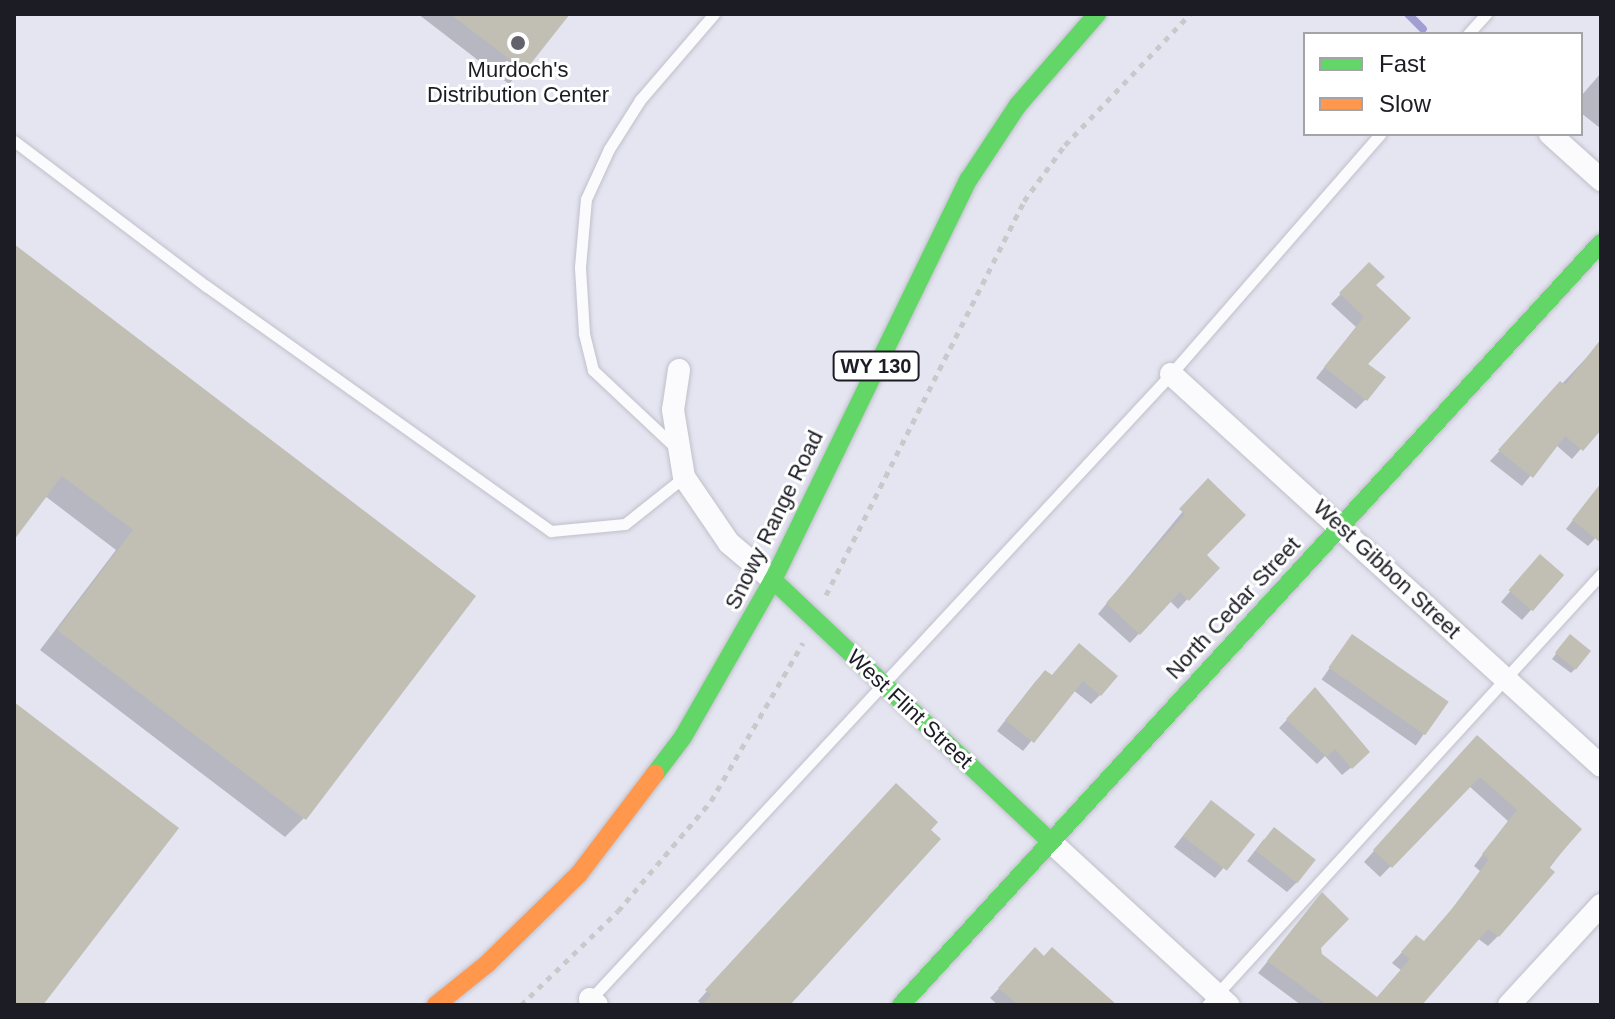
<!DOCTYPE html>
<style>
body{margin:0}
#map{position:relative;width:1615px;height:1019px;overflow:hidden;background:#e5e5f2;font-family:Arial,sans-serif}
div>[style]{position:absolute}
[style*='--x']{left:calc(var(--x)*1px);top:calc(var(--y)*1px);width:calc(var(--w)*1px);rotate:calc(var(--a)*1deg)}
.shadow>*{inset:0;background:#0003;transform-origin:0 0}
.stream>*{height:8px;margin:-4px;padding:0 4px;transform-origin:4px;border-radius:4px;background:#a09ed2}
.building>*{inset:0;background:#c1beb4;transform-origin:0 0}
.path>*{height:5px;margin-top:-2.5px;transform-origin:0;background:repeating-linear-gradient(90deg,#c9c9cc 0 6px,transparent 0 12px)}
.roads{filter:drop-shadow(0 0 2px #c0c0ca) drop-shadow(0 0 2px #c0c0ca)}
.lane>*{height:11px;margin:-5.5px;padding:0 5.5px;transform-origin:5.5px;border-radius:5.5px;background:#fbfbfd}
.street>*{height:22px;margin:-11px;padding:0 11px;transform-origin:11px;border-radius:11px;background:#fbfbfd}
.fast>*{height:18px;margin:-9px;padding:0 9px;transform-origin:9px;border-radius:9px;background:#63d668}
.slow>*{height:18px;margin:-9px;padding:0 9px;transform-origin:9px;border-radius:9px;background:#ff974d}
.dots>*{width:22px;height:22px;translate:-50% -50%;box-sizing:border-box;border:4px solid #fff;border-radius:50%}
span{translate:-50% -50%;white-space:nowrap;text-align:center;line-height:1.15;-webkit-text-stroke:6px #fff;paint-order:stroke}
.shield-label span{padding:2px 6px;background:#fff;border:2px solid;border-radius:6px;-webkit-text-stroke-width:0}
.shield-label{font-size:20px;color:#1c1c25;font-weight:700}
.poi-label{font-size:22px;color:#1c1c25}
.street-label{font-size:22px;color:#1c1c25}
.frame{position:absolute;inset:0;border:16px solid #1c1c25;pointer-events:none}
.legend{position:absolute;left:1303px;top:32px;width:280px;height:104px;box-sizing:border-box;background:#fff;border:2px solid #a4a4a8;margin:0;padding:10px 14px;list-style:none;font-size:24px;color:#1c1c25}
.legend li{display:flex;align-items:center;gap:16px;height:40px}
.legend b{width:40px;border:2px solid #a4a4a8}
</style>
<div id="map">
<div class="shadow">
<i style="clip-path:polygon(418px 14px,567px 14px,509px 84px)"></i>
<i style="clip-path:polygon(1601px 73px,1601px 127px,1600px 128px,1581px 113px,1581px 96px)"></i>
<i style="clip-path:polygon(14px 247px,304px 818px,285px 837px,40px 650px,116px 550px,45px 496px,14px 536px)"></i>
<i style="clip-path:polygon(1369px 265px,1373px 285px,1366px 399px,1356px 409px,1316px 378px,1356px 327px,1331px 304px)"></i>
<i style="clip-path:polygon(1601px 342px,1601px 426px,1572px 459px,1556px 445px,1522px 486px,1490px 461px)"></i>
<i style="clip-path:polygon(1208px 481px,1205px 555px,1217px 568px,1178px 609px,1170px 601px,1130px 643px,1098px 614px)"></i>
<i style="clip-path:polygon(1601px 484px,1601px 532px,1588px 546px,1566px 529px)"></i>
<i style="clip-path:polygon(1531px 567px,1562px 575px,1522px 620px,1501px 602px)"></i>
<i style="left:1352px;top:636px;width:115px;height:53px;rotate:35deg"></i>
<i style="clip-path:polygon(1566px 641px,1575px 669px,1571px 673px,1552px 659px)"></i>
<i style="clip-path:polygon(1069px 656px,1100px 695px,1091px 704px,1073px 690px,1023px 751px,997px 731px,1035px 682px,1045px 672px,1051px 677px)"></i>
<i style="clip-path:polygon(1315px 690px,1359px 761px,1342px 775px,1325px 756px,1317px 764px,1279px 728px)"></i>
<i style="clip-path:polygon(1467px 748px,1579px 829px,1498px 936px,1488px 946px,1477px 938px,1419px 1005px,1301px 1005px,1258px 973px,1322px 895px,1320px 955px,1376px 999px,1402px 971px,1392px 963px,1406px 948px,1423px 943px,1446px 917px,1480px 871px,1474px 866px,1508px 821px,1469px 786px,1380px 877px,1364px 862px)"></i>
<i style="clip-path:polygon(886px 795px,788px 1005px,702px 1005px,698px 1001px)"></i>
<i style="clip-path:polygon(1202px 812px,1252px 834px,1215px 878px,1174px 847px)"></i>
<i style="clip-path:polygon(1264px 839px,1297px 882px,1287px 892px,1247px 861px)"></i>
<i style="clip-path:polygon(1026px 960px,1113px 1005px,998px 1005px,990px 998px)"></i>
</div>
<div class="stream">
<i style="--x:1408;--y:14;--w:21;--a:45"></i>
</div>
<div class="building">
<i style="clip-path:polygon(450px 14px,570px 14px,525px 71px)"></i>
<i style="clip-path:polygon(14px 244px,476px 596px,306px 820px,57px 630px,133px 530px,62px 476px,14px 540px)"></i>
<i style="clip-path:polygon(1369px 262px,1385px 277px,1376px 285px,1411px 318px,1368px 364px,1386px 377px,1367px 401px,1324px 367px,1364px 317px,1339px 293px)"></i>
<i style="clip-path:polygon(1601px 339px,1601px 430px,1583px 451px,1565px 436px,1533px 478px,1498px 450px,1560px 381px,1565px 385px)"></i>
<i style="clip-path:polygon(1208px 478px,1246px 515px,1207px 555px,1220px 568px,1189px 601px,1180px 592px,1140px 635px,1106px 603px,1185px 514px,1179px 509px)"></i>
<i style="clip-path:polygon(1601px 483px,1601px 543px,1572px 520px)"></i>
<i style="left:1540px;top:554px;width:32px;height:48px;rotate:41deg"></i>
<i style="left:1352px;top:634px;width:118px;height:41px;rotate:35deg"></i>
<i style="left:1570px;top:634px;width:27px;height:24px;rotate:39deg"></i>
<i style="clip-path:polygon(1079px 643px,1118px 676px,1101px 696px,1083px 681px,1034px 743px,1005px 720px,1045px 670px,1052px 675px)"></i>
<i style="clip-path:polygon(1315px 687px,1370px 752px,1352px 769px,1335px 749px,1327px 757px,1286px 719px)"></i>
<i style="clip-path:polygon(14px 702px,179px 828px,43px 1005px,14px 1005px)"></i>
<i style="clip-path:polygon(1477px 735px,1582px 829px,1549px 867px,1555px 872px,1499px 937px,1488px 929px,1422px 1005px,1327px 1005px,1267px 961px,1322px 892px,1349px 919px,1321px 948px,1322px 954px,1377px 997px,1410px 959px,1401px 952px,1416px 935px,1424px 941px,1456px 904px,1489px 859px,1482px 854px,1517px 810px,1480px 777px,1392px 868px,1373px 850px)"></i>
<i style="clip-path:polygon(896px 783px,938px 822px,931px 830px,941px 839px,790px 1005px,702px 1005px,711px 995px,705px 990px)"></i>
<i style="left:1211px;top:800px;width:56px;height:46px;rotate:38deg"></i>
<i style="left:1274px;top:827px;width:53px;height:30px;rotate:38deg"></i>
<i style="clip-path:polygon(1035px 947px,1044px 956px,1052px 947px,1117px 1005px,1018px 1005px,998px 988px)"></i>
</div>
<div class="path">
<i style="--x:826;--y:595;--w:441;--a:-63.3"></i>
<i style="--x:1024;--y:201;--w:69;--a:-53.8"></i>
<i style="--x:1065;--y:145;--w:181;--a:-46.3"></i>
<i style="--x:521;--y:1005;--w:135;--a:-44.1"></i>
<i style="--x:618;--y:911;--w:144;--a:-49.8"></i>
<i style="--x:711;--y:801;--w:183;--a:-59.8"></i>
</div>
<div class="roads">
<div class="lane">
<i style="--x:1468;--y:34;--w:27;--a:-48"></i>
<i style="--x:14;--y:141;--w:241;--a:37.1"></i>
<i style="--x:206;--y:286;--w:423;--a:35.4"></i>
<i style="--x:551;--y:531;--w:74;--a:-5.4"></i>
<i style="--x:625;--y:524;--w:75;--a:-38.5"></i>
<i style="--x:676;--y:448;--w:114;--a:-136.8"></i>
<i style="--x:593;--y:370;--w:38;--a:-104"></i>
<i style="--x:584;--y:333;--w:66;--a:-93.5"></i>
<i style="--x:580;--y:267;--w:68;--a:-85"></i>
<i style="--x:586;--y:199;--w:55;--a:-65.3"></i>
<i style="--x:609;--y:149;--w:58;--a:-57.7"></i>
<i style="--x:640;--y:100;--w:113;--a:-49.3"></i>
<i style="--x:588;--y:1002;--w:857;--a:-47.13"></i>
<i style="--x:1171;--y:374;--w:318;--a:-48.9"></i>
<i style="--x:1207;--y:1005;--w:584;--a:-47.57"></i>
</div>
<div class="street">
<i style="--x:1550;--y:134;--w:69;--a:42"></i>
<i style="--x:679;--y:370;--w:40;--a:98.5"></i>
<i style="--x:673;--y:410;--w:68;--a:80.7"></i>
<i style="--x:684;--y:477;--w:80;--a:55.7"></i>
<i style="--x:729;--y:543;--w:57;--a:40.1"></i>
<i style="--x:1171;--y:374;--w:582;--a:42.35"></i>
<i style="--x:1051;--y:842;--w:241;--a:42.6"></i>
<i style="--x:590;--y:999;--w:9;--a:41"></i>
<i style="--x:1509;--y:1005;--w:136;--a:-47.4"></i>
</div>
<div class="fast">
<i style="--x:773;--y:580;--w:382;--a:43.3"></i>
<i style="--x:655;--y:774;--w:46;--a:-52.9"></i>
<i style="--x:683;--y:737;--w:181;--a:-60.2"></i>
<i style="--x:773;--y:580;--w:446;--a:-64"></i>
<i style="--x:969;--y:179;--w:89;--a:-56.5"></i>
<i style="--x:1018;--y:105;--w:121;--a:-49"></i>
<i style="--x:901;--y:1005;--w:1035;--a:-47.43"></i>
</div>
<div class="slow">
<i style="--x:436;--y:1005;--w:65;--a:-38.8"></i>
<i style="--x:487;--y:964;--w:129;--a:-44.4"></i>
<i style="--x:579;--y:874;--w:126;--a:-52.8"></i>
</div>
</div>
<div class="dots">
<i style="left:518px;top:43px;background:#62626d"></i>
</div>
<div class="shield-label">
<span style="left:876px;top:366px">WY 130</span>
</div>
<div class="poi-label">
<span style="left:518px;top:82px">Murdoch's<br>Distribution Center</span>
</div>
<div class="street-label">
<span style="left:774px;top:520px;rotate:-64deg">Snowy Range Road</span>
<span style="left:1387px;top:569px;rotate:43deg">West Gibbon Street</span>
<span style="left:1233px;top:608px;rotate:-47deg">North Cedar Street</span>
<span style="left:910px;top:709px;rotate:43deg">West Flint Street</span>
</div>
<div class="frame"></div>
<ul class="legend">
<li><b style="height:10px;background:#63d668"></b>Fast</li>
<li><b style="height:10px;background:#ff974d"></b>Slow</li>
</ul>
</div>
